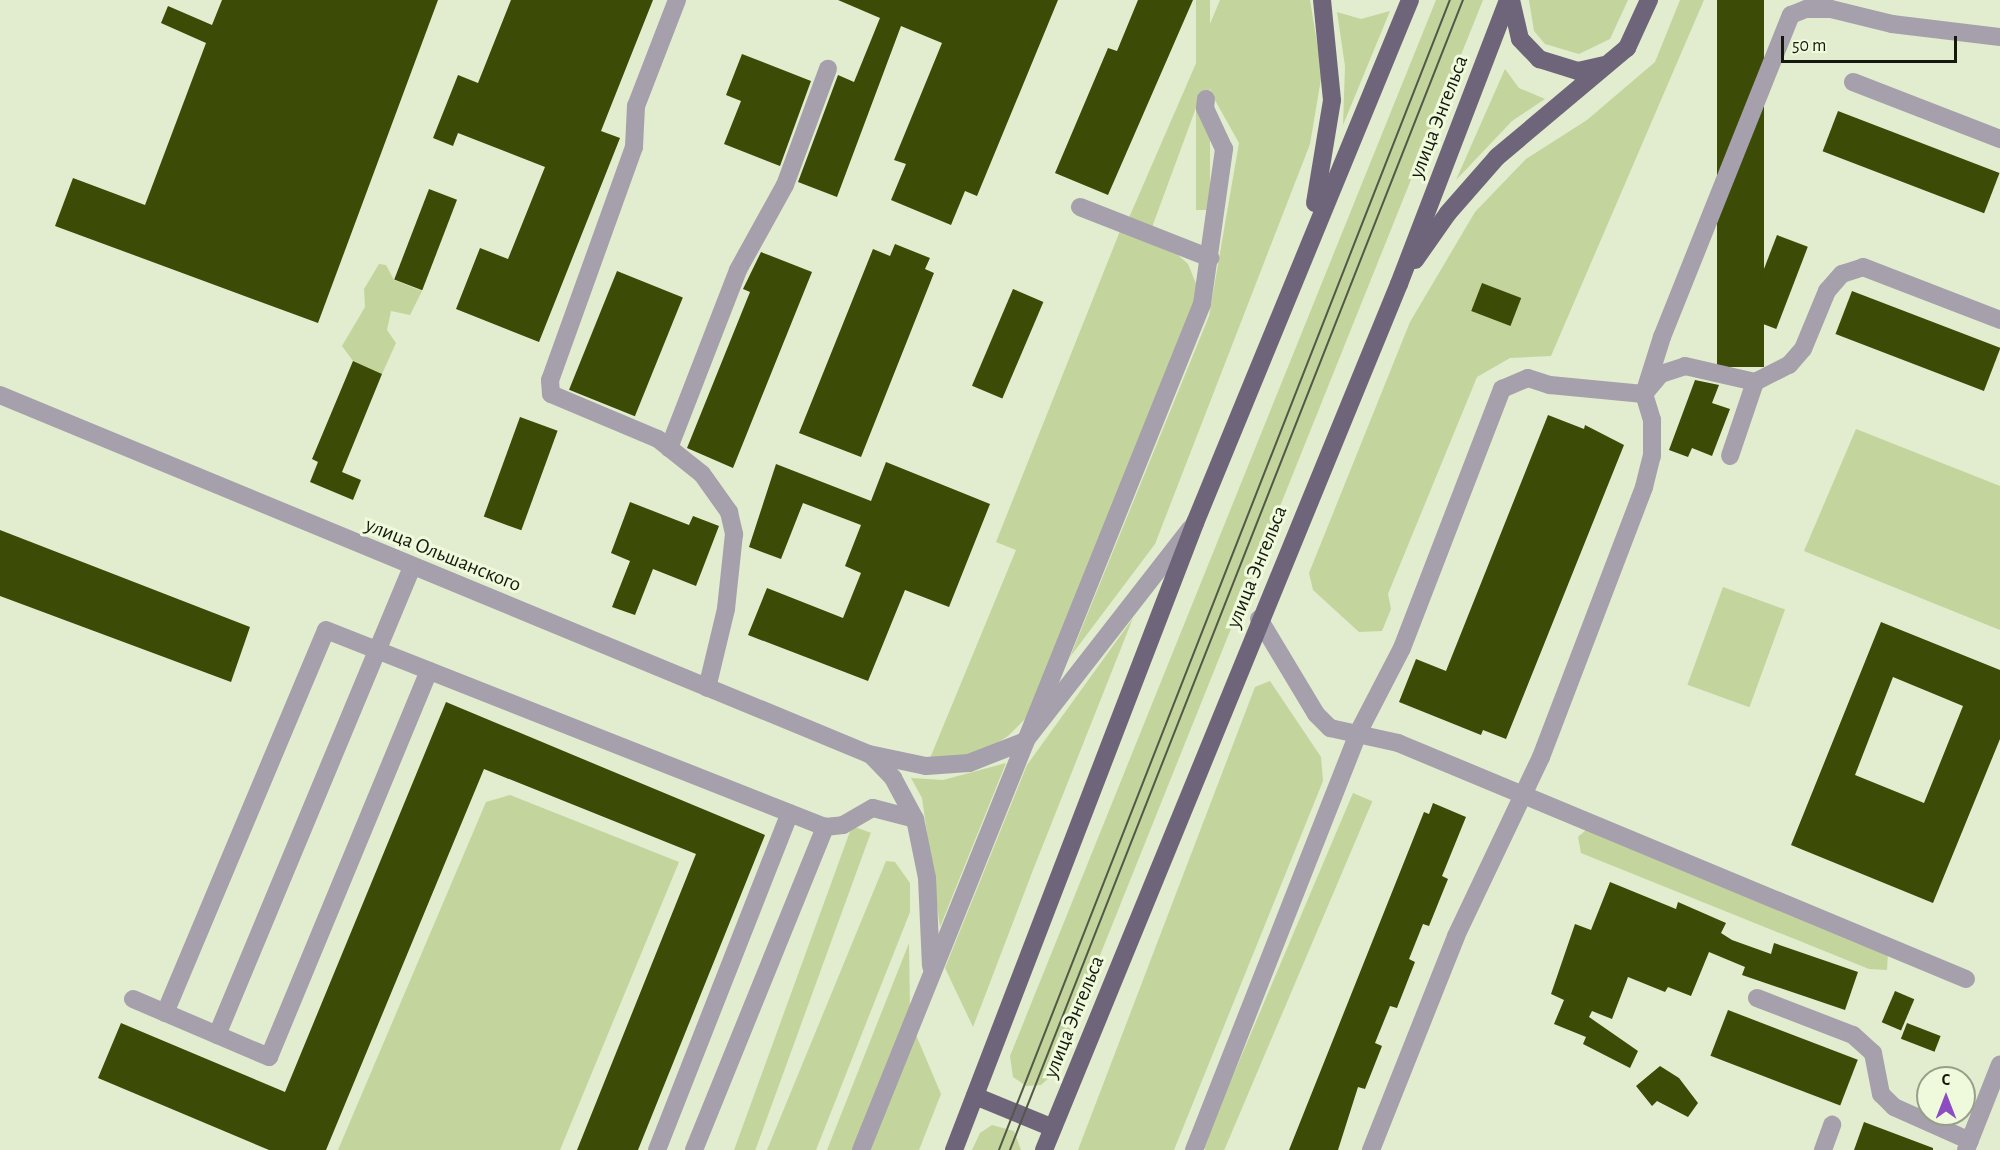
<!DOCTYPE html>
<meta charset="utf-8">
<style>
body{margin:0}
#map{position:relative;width:2000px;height:1150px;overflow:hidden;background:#e2ecce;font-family:"Alegreya Sans",sans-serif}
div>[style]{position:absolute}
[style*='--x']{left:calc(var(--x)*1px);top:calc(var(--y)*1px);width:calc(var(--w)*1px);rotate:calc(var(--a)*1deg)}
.green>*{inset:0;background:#c3d59c;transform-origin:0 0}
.building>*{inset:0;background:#3c4b06;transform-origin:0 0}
.minor>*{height:18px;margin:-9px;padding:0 9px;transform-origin:9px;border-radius:9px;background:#a5a0ac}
.major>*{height:18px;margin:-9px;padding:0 9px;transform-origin:9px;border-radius:9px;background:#6f657a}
.tram>*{height:1.5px;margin:-0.75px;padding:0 0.75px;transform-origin:0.75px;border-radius:0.75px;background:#535848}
span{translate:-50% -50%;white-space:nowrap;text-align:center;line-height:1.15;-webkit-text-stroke:6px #eff9db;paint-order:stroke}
.street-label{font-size:21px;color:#15180e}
.north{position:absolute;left:1916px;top:1066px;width:60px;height:60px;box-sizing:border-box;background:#eff9db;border:2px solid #989f89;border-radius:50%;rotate:0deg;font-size:16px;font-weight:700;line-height:24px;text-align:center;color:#15180e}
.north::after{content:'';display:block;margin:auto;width:21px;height:27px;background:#8d4dc2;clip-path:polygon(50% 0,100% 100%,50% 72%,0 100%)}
.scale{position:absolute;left:1781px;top:36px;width:176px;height:27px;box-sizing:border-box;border:3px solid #15180e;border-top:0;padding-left:8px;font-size:18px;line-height:21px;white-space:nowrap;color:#15180e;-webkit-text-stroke:4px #eff9db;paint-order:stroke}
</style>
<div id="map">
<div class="green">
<i style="left:1196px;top:0;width:14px;height:210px"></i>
<i style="clip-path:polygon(1220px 0,1310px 0,1322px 73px,1310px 144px,1155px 544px,1070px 657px,1209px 316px,1239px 143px,1211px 93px,1202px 43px)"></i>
<i style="clip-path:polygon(1436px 0,1483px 0,1052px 1075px,1041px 1085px,1026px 1086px,1013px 1077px,1010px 1056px)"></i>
<i style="clip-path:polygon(1529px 0,1628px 0,1610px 39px,1579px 54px,1545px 44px,1534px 31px)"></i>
<i style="clip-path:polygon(1680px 0,1704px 0,1551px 356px,1510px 358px,1477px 377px,1388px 594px,1391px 609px,1382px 631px,1359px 632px,1313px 590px,1309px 573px,1410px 322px,1475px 212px,1526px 159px,1587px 120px,1655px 62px)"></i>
<i style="clip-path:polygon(1390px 11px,1343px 125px,1345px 66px,1337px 12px,1361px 19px)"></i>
<i style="clip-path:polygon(1197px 61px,1200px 97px,1151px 230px,1128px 220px)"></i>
<i style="clip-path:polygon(1505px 69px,1519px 88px,1545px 99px,1512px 121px,1456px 180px)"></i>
<i style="clip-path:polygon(1120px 231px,1177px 254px,1188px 264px,1199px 291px,1030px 714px,1008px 736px,980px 754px,928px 763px,1016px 550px,996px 542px)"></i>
<i style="clip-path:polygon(379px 264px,386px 265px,394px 280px,422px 291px,410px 315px,391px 311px,387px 330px,396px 343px,382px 374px,353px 361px,342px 346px,365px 307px,364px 289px)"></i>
<i style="clip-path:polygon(1856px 429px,2000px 486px,2000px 630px,1804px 551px)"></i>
<i style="left:1723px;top:587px;width:66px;height:104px;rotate:20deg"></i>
<i style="clip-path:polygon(1133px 618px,1033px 870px,973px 1027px,945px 968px,1027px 765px)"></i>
<i style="clip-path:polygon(1270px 681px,1321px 757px,1323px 781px,1174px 1150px,1078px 1150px,1255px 687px)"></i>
<i style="clip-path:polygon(1006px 763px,940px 927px,922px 798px,911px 778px,943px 780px)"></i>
<i style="left:1353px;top:793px;width:21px;height:386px;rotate:23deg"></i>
<i style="clip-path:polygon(510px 795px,679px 862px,560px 1150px,338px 1150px,486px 802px)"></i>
<i style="left:852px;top:826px;width:20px;height:348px;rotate:20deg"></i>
<i style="clip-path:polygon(1587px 829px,1888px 952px,1887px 970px,1869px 969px,1581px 853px,1578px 837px)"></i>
<i style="clip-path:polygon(886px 861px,895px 862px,910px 883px,910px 912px,816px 1150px,767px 1150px)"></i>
<i style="clip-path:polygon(909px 943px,910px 1013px,855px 1150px,827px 1150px)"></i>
<i style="clip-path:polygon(916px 1035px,941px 1094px,919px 1150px,870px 1150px)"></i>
<i style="clip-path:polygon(992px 1125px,1014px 1131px,1021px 1150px,972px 1150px,980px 1133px)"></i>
</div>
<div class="building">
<i style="clip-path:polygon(222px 0,438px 0,318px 323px,55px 226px,73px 178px,145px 205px,206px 43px,161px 23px,168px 6px,212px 25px)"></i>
<i style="clip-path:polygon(511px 0,653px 0,601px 131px,620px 138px,539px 342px,456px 309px,480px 248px,508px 259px,545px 167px,458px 133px,453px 146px,433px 138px,458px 75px,478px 83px)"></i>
<i style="clip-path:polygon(838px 0,1058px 0,977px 196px,965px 191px,951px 225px,891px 200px,906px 164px,894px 160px,942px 43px,901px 26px,837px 197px,798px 182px,838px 75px,854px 82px,880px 18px)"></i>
<i style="clip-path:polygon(1138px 0,1193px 0,1108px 195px,1055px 173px,1108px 48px,1117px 51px)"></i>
<i style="left:1717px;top:0;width:47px;height:367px"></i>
<i style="clip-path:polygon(742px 54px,811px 81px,780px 166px,724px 144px,741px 101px,726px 95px)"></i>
<i style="left:1838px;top:111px;width:173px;height:43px;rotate:21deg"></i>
<i style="left:429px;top:189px;width:30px;height:97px;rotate:21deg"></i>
<i style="left:1777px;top:235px;width:33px;height:88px;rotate:21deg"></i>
<i style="clip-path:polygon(895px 244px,930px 258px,925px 269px,934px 273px,861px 457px,799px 433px,873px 249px,890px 256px)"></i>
<i style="clip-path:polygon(761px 252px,812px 272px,733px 468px,687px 448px,750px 292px,743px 289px)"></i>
<i style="left:617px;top:271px;width:71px;height:128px;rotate:22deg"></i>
<i style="left:1482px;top:283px;width:42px;height:30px;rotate:21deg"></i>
<i style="left:1013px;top:289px;width:33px;height:105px;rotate:23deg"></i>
<i style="left:1852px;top:291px;width:159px;height:46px;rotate:21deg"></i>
<i style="clip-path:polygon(353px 361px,382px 374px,342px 472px,361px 480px,353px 500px,310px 482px,318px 462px,312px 459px)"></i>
<i style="clip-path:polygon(1695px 380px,1719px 385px,1712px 403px,1730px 409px,1712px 456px,1692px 448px,1688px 457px,1669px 450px)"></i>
<i style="clip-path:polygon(1548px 415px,1584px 429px,1585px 425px,1624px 445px,1506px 739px,1483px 730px,1481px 735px,1399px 702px,1416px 659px,1446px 671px)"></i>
<i style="left:520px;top:417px;width:40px;height:106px;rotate:20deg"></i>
<i style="clip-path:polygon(886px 462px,990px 504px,949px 607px,905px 590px,868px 681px,748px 635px,767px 588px,843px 618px,861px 573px,845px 566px,861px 525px,803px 503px,781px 559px,749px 547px,776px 464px,871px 501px)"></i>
<i style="clip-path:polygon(630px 502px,689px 525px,693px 516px,719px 526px,696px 586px,653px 569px,635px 615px,612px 607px,630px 561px,611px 553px)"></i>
<i style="clip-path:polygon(0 530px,250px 627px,231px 682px,0 596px)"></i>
<i style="clip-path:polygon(evenodd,1881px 622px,2000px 670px,2000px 739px,1933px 903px,1791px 845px,1881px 622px,1893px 677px,1963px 706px,1924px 803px,1855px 775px,1893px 677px)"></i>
<i style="clip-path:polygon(446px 702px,765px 835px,638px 1150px,577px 1150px,696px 854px,484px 769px,326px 1150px,269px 1150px,98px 1078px,121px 1023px,285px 1092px)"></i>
<i style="clip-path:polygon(1433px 803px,1466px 817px,1442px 876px,1448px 879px,1429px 926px,1423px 924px,1409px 959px,1415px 962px,1397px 1008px,1390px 1006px,1375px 1043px,1382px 1046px,1365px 1089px,1358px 1087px,1338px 1150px,1289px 1150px,1424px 812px,1429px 814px)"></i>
<i style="clip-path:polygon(1610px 882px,1676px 909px,1678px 902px,1726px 923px,1721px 933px,1732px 940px,1771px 954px,1774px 943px,1858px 972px,1845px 1010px,1742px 975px,1745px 967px,1709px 952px,1691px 996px,1668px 987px,1665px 992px,1628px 977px,1612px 1019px,1592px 1011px,1589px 1017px,1638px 1051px,1630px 1068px,1583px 1044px,1586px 1037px,1554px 1024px,1564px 1000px,1551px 994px,1575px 924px,1591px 930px)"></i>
<i style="left:1895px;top:991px;width:21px;height:34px;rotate:23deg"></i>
<i style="left:1728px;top:1010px;width:139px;height:49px;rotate:21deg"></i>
<i style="left:1907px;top:1023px;width:36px;height:17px;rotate:21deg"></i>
<i style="clip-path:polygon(1660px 1066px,1679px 1078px,1698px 1103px,1688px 1117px,1657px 1101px,1652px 1106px,1636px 1086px)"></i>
<i style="clip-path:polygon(1864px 1122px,1933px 1148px,1933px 1150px,1854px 1150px)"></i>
</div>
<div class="minor">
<i style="--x:677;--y:0;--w:114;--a:111.1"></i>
<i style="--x:636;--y:106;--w:41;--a:92.8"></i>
<i style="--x:634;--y:147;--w:248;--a:109.8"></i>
<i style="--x:550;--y:380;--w:14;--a:86"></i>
<i style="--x:551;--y:394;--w:116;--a:22.8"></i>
<i style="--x:658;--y:439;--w:56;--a:38.5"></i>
<i style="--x:702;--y:474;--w:47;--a:54.6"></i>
<i style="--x:729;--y:512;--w:23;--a:77"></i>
<i style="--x:734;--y:534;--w:75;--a:96.1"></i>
<i style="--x:726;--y:609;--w:81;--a:103.5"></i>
<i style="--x:1853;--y:82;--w:158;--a:21.2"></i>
<i style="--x:1080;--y:207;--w:140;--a:21.4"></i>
<i style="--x:1755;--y:382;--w:38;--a:-27"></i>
<i style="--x:1789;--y:365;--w:21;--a:-49"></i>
<i style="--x:1803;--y:349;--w:63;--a:-67.5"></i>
<i style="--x:1827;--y:291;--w:23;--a:-49"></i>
<i style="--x:1842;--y:274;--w:22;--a:-18"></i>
<i style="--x:1863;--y:267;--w:147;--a:21.1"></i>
<i style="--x:0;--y:395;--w:940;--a:22.45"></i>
<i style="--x:869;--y:754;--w:58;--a:11.9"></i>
<i style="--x:926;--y:766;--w:43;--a:-4"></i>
<i style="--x:969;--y:763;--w:60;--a:-21.4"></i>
<i style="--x:1025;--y:741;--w:269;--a:-52.1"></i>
<i style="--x:669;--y:448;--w:191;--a:-68.8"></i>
<i style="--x:738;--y:270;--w:97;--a:-61.1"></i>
<i style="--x:785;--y:185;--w:124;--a:-69.7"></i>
<i style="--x:1259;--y:619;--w:111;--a:59"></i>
<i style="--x:1316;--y:714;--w:20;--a:45"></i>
<i style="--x:1330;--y:728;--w:70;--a:12.4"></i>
<i style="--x:1398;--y:743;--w:615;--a:22.56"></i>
<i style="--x:871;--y:755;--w:32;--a:46"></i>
<i style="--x:893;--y:778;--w:47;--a:61.8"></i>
<i style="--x:915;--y:819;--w:60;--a:78.5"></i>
<i style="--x:927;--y:878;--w:88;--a:87.4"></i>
<i style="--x:1757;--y:998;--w:103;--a:21.1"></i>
<i style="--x:1853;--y:1035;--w:27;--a:42"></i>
<i style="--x:1873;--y:1053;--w:42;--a:79"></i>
<i style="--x:1881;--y:1094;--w:18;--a:45"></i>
<i style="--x:1894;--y:1107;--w:83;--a:24.1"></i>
<i style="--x:133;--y:999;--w:148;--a:23.1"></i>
<i style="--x:269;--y:1057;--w:418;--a:-67.5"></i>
<i style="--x:165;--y:1013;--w:415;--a:-67.2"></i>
<i style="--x:326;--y:630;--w:536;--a:21.54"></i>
<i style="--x:825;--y:827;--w:18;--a:-6"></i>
<i style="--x:843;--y:825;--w:34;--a:-30"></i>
<i style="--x:873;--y:808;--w:43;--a:14.7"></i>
<i style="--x:217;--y:1035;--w:507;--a:-67.38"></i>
<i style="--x:657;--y:1150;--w:362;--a:-68.5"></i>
<i style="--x:694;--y:1150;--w:349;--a:-67.9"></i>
<i style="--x:861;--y:1150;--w:912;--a:-68.05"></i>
<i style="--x:1202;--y:304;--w:157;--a:-81.9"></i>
<i style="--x:1224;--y:149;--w:45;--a:-114.9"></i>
<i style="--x:1205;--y:108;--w:9;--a:-84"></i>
<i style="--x:1194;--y:1150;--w:450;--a:-68.5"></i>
<i style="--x:1359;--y:731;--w:93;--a:-62.6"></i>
<i style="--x:1402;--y:648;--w:278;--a:-68.9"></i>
<i style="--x:1502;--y:389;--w:28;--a:-23"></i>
<i style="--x:1528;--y:378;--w:23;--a:18"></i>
<i style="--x:1550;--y:385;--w:94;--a:5.5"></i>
<i style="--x:1644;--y:394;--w:60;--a:-72.5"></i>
<i style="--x:1662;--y:337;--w:347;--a:-68.2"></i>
<i style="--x:1791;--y:15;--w:16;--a:-22"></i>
<i style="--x:1806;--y:9;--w:25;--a:0"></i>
<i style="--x:1831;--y:9;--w:63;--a:13.8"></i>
<i style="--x:1892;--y:24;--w:109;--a:6.9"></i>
<i style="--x:1371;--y:1150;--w:230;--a:-68.3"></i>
<i style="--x:1456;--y:936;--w:198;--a:-64.6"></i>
<i style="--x:1541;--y:757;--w:289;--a:-69.1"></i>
<i style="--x:1644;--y:487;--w:32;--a:-76"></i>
<i style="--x:1652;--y:456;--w:36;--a:-90"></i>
<i style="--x:1652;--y:420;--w:27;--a:-107"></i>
<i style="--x:1644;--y:394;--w:26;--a:-50"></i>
<i style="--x:1661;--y:374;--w:25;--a:-18"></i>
<i style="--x:1685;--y:366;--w:72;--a:12.9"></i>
<i style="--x:1755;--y:382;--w:78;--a:108.7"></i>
<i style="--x:1823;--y:1150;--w:27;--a:-70"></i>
<i style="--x:1966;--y:1150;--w:92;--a:-68.4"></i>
</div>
<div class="major">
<i style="--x:1511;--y:0;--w:40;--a:77"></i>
<i style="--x:1520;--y:39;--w:28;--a:46"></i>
<i style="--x:1539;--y:59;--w:41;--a:17.1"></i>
<i style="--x:1578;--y:71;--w:26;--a:-13"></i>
<i style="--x:1315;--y:203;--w:104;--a:-80.6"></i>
<i style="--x:1332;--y:100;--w:100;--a:-95.7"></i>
<i style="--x:1415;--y:260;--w:57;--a:-54.9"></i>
<i style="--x:1448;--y:213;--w:74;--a:-48.8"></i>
<i style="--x:1497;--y:157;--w:170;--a:-40"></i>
<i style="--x:1627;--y:48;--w:53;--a:-65.4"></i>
<i style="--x:975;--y:1096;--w:84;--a:22.3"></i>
<i style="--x:954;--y:1150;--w:672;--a:-68.97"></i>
<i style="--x:1195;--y:523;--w:565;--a:-67.65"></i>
<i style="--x:1044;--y:1150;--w:936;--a:-67.71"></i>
<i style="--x:1399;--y:284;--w:304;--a:-69"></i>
</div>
<div class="tram">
<i style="--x:999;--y:1150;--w:1235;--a:-68.59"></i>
<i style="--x:1010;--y:1150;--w:1236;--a:-68.5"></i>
</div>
<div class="street-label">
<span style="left:1439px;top:117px;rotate:-69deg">улица Энгельса</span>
<span style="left:443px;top:555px;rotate:22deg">улица Ольшанского</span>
<span style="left:1257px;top:567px;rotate:-68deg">улица Энгельса</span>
<span style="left:1074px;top:1017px;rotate:-68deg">улица Энгельса</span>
</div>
<div class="north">С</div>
<div class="scale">50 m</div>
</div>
